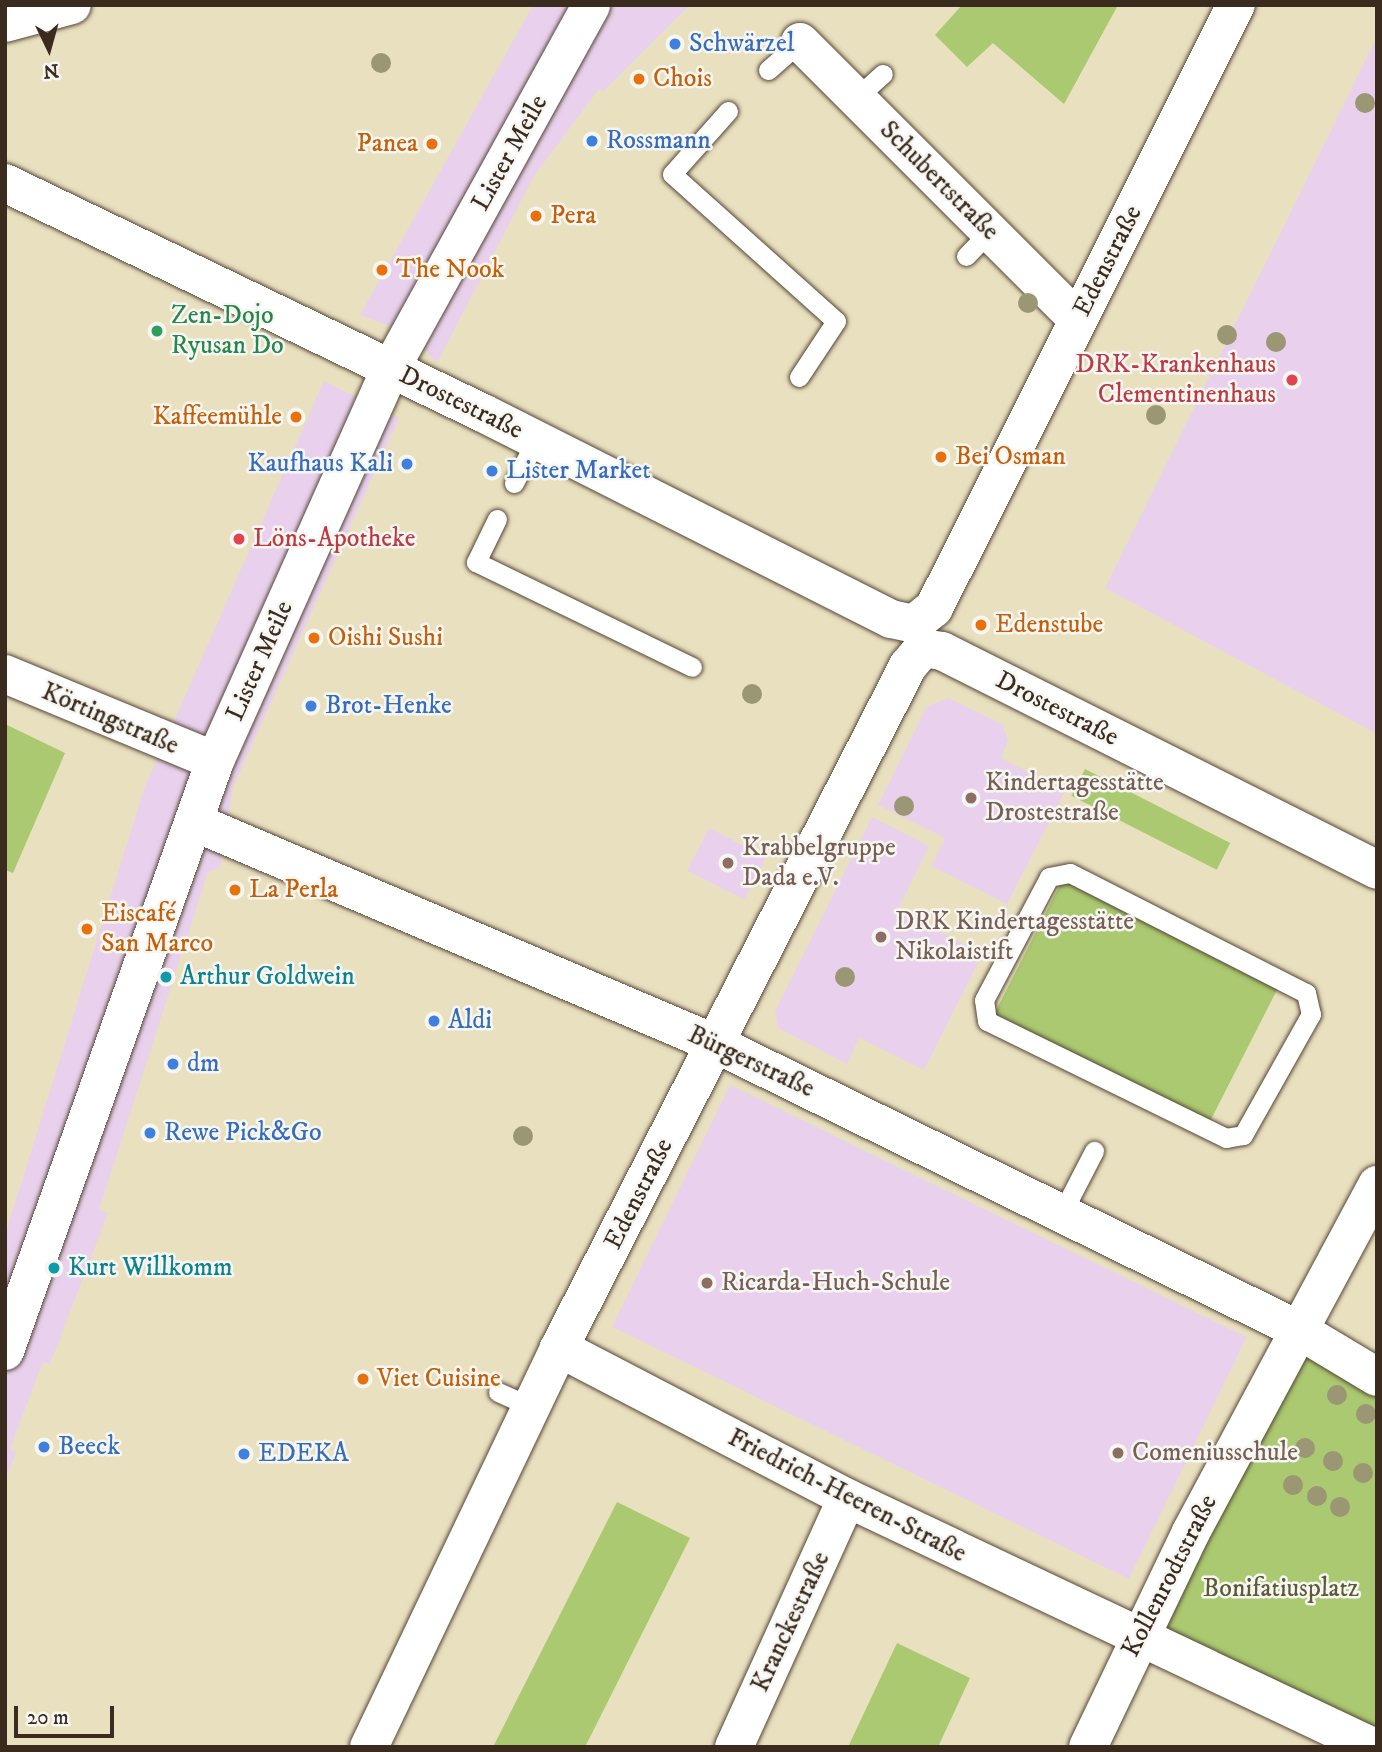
<!DOCTYPE html>
<meta charset="utf-8">
<style>
body{margin:0}
#map{position:relative;width:1382px;height:1752px;overflow:hidden;background:#e9e0bf;font-family:"IM FELL DW Pica",serif}
div>[style]{position:absolute}
[style*='--x']{left:calc(var(--x)*1px);top:calc(var(--y)*1px);width:calc(var(--w)*1px);rotate:calc(var(--a)*1deg)}
.built>*{inset:0;background:#e9d1ed;transform-origin:0 0}
.green>*{inset:0;background:#aac970;transform-origin:0 0}
.roads{filter:drop-shadow(0 0 2px #554536) drop-shadow(0 0 2px #554536)}
.lane>*{height:19px;margin:-9.5px;padding:0 9.5px;transform-origin:9.5px;border-radius:9.5px;background:#fff}
.street>*{height:38px;margin:-19px;padding:0 19px;transform-origin:19px;border-radius:19px;background:#fff}
.secondary>*{height:38px;margin:-19px;padding:0 19px;transform-origin:19px;border-radius:19px;background:#fff}
.trees>*{width:20px;height:20px;margin:-10px;border-radius:50%;background:#9b9674}
.dots>*{width:19px;height:19px;translate:-50% -50%;box-sizing:border-box;border:4px solid #f6f6f2;border-radius:50%}
span{translate:-50% -50%;white-space:nowrap;text-align:center;line-height:1.15;-webkit-text-stroke:5px #f6f6f2;paint-order:stroke}
.shop-label{font-size:26px;color:#366cbe}
.left{translate:0 -50%;text-align:left}
.right{translate:-100% -50%;text-align:right}
.food-label{font-size:26px;color:#c56008}
.street-label{font-size:26px;color:#3b2a1e}
.leisure-label{font-size:26px;color:#27864d}
.health-label{font-size:26px;color:#be3a42}
.education-label{font-size:26px;color:#785e54}
.culture-label{font-size:26px;color:#0d838f}
.park-label{font-size:26px;color:#5c5a37}
.frame{position:absolute;inset:0;border:7px solid #3b2a1e;pointer-events:none}
.north{position:absolute;left:14px;top:14px;width:70px;height:70px;-webkit-text-stroke:5px #f6f6f2;paint-order:stroke;rotate:175deg;font-size:19px;font-weight:700;line-height:28px;text-align:center;color:#3b2a1e}
.north::after{content:'';display:block;margin:auto;width:24px;height:32px;background:#3b2a1e;clip-path:polygon(50% 0,100% 100%,50% 72%,0 100%)}
.scale{position:absolute;left:14px;top:1706px;width:100px;height:32px;box-sizing:border-box;border:4px solid #3b2a1e;border-top:0;padding-left:9px;font-size:21px;line-height:24px;white-space:nowrap;color:#3b2a1e;-webkit-text-stroke:5px #f6f6f2;paint-order:stroke}
</style>
<div id="map">
<div class="built">
<i style="clip-path:polygon(533px 5px,690px 5px,603px 92px,599px 89px,534px 176px,437px 363px,410px 334px,360px 315px)"></i>
<i style="clip-path:polygon(1377px 37px,1377px 734px,1105px 588px)"></i>
<i style="clip-path:polygon(324px 381px,399px 418px,233px 787px,220px 868px,208px 872px,99px 1210px,108px 1213px,50px 1364px,43px 1362px,10px 1448px,16px 1453px,5px 1481px,5px 1235px,144px 789px)"></i>
<i style="clip-path:polygon(949px 698px,1003px 725px,1008px 741px,1001px 758px,1065px 791px,1007px 904px,931px 866px,945px 838px,878px 805px,927px 706px)"></i>
<i style="clip-path:polygon(872px 817px,929px 846px,897px 911px,983px 953px,924px 1070px,859px 1038px,847px 1064px,778px 1028px,775px 1011px)"></i>
<i style="left:709px;top:828px;width:64px;height:48px;rotate:27deg"></i>
<i style="left:730px;top:1085px;width:575px;height:269px;rotate:26deg"></i>
</div>
<div class="green">
<i style="clip-path:polygon(962px 5px,1118px 5px,1064px 104px,993px 43px,967px 67px,935px 35px)"></i>
<i style="clip-path:polygon(5px 724px,65px 753px,13px 873px,5px 870px)"></i>
<i style="left:1085px;top:769px;width:163px;height:30px;rotate:27deg"></i>
<i style="left:1063px;top:879px;width:241px;height:151px;rotate:27deg"></i>
<i style="clip-path:polygon(1302px 1343px,1377px 1391px,1377px 1736px,1151px 1635px)"></i>
<i style="clip-path:polygon(617px 1502px,690px 1538px,585px 1747px,493px 1747px)"></i>
<i style="clip-path:polygon(897px 1643px,970px 1678px,938px 1747px,848px 1747px)"></i>
</div>
<div class="roads">
<div class="lane">
<i style="--x:768;--y:70;--w:43;--a:-41.2"></i>
<i style="--x:856;--y:98;--w:36;--a:-42"></i>
<i style="--x:728;--y:111;--w:84;--a:131.6"></i>
<i style="--x:672;--y:174;--w:220;--a:41.9"></i>
<i style="--x:836;--y:321;--w:67;--a:123.5"></i>
<i style="--x:966;--y:256;--w:33;--a:-46"></i>
<i style="--x:514;--y:483;--w:48;--a:-62.9"></i>
<i style="--x:497;--y:519;--w:48;--a:116"></i>
<i style="--x:476;--y:562;--w:240;--a:25.9"></i>
<i style="--x:1070;--y:873;--w:265;--a:27"></i>
<i style="--x:1306;--y:993;--w:22;--a:77"></i>
<i style="--x:1311;--y:1014;--w:139;--a:119.3"></i>
<i style="--x:1243;--y:1135;--w:17;--a:170"></i>
<i style="--x:1226;--y:1138;--w:266;--a:-153.9"></i>
<i style="--x:987;--y:1021;--w:21;--a:-98"></i>
<i style="--x:984;--y:1000;--w:139;--a:-62.1"></i>
<i style="--x:1049;--y:877;--w:21;--a:-11"></i>
<i style="--x:1062;--y:1213;--w:70;--a:-62.7"></i>
<i style="--x:498;--y:1392;--w:36;--a:24"></i>
</div>
<div class="street">
<i style="--x:800;--y:42;--w:393;--a:45"></i>
<i style="--x:5;--y:183;--w:530;--a:25.7"></i>
<i style="--x:483;--y:413;--w:457;--a:26.8"></i>
<i style="--x:891;--y:619;--w:24;--a:12"></i>
<i style="--x:914;--y:624;--w:26;--a:-39"></i>
<i style="--x:934;--y:608;--w:674;--a:-63.4"></i>
<i style="--x:5;--y:674;--w:227;--a:22.5"></i>
<i style="--x:194;--y:822;--w:567;--a:23.04"></i>
<i style="--x:716;--y:1044;--w:647;--a:26.13"></i>
<i style="--x:1297;--y:1329;--w:93;--a:31"></i>
<i style="--x:559;--y:1348;--w:325;--a:27.5"></i>
<i style="--x:847;--y:1498;--w:582;--a:25.33"></i>
<i style="--x:5;--y:1351;--w:626;--a:-70.41"></i>
<i style="--x:215;--y:761;--w:431;--a:-65.9"></i>
<i style="--x:391;--y:368;--w:414;--a:-61.1"></i>
<i style="--x:369;--y:1747;--w:442;--a:-64.5"></i>
<i style="--x:559;--y:1348;--w:766;--a:-62.9"></i>
<i style="--x:908;--y:666;--w:23;--a:-50"></i>
<i style="--x:923;--y:648;--w:19;--a:9"></i>
<i style="--x:942;--y:651;--w:487;--a:26.7"></i>
<i style="--x:734;--y:1747;--w:273;--a:-65.6"></i>
<i style="--x:1088;--y:1747;--w:238;--a:-64.4"></i>
<i style="--x:1191;--y:1532;--w:394;--a:-61.8"></i>
</div>
<div class="secondary">
<i style="--x:5;--y:23;--w:69;--a:-15"></i>
</div>
</div>
<div class="trees">
<i style="left:381px;top:63px"></i>
<i style="left:1365px;top:103px"></i>
<i style="left:1028px;top:303px"></i>
<i style="left:1227px;top:335px"></i>
<i style="left:1276px;top:342px"></i>
<i style="left:1156px;top:415px"></i>
<i style="left:752px;top:694px"></i>
<i style="left:904px;top:806px"></i>
<i style="left:845px;top:977px"></i>
<i style="left:523px;top:1136px"></i>
<i style="left:1337px;top:1395px"></i>
<i style="left:1366px;top:1414px"></i>
<i style="left:1305px;top:1448px"></i>
<i style="left:1333px;top:1461px"></i>
<i style="left:1363px;top:1473px"></i>
<i style="left:1293px;top:1485px"></i>
<i style="left:1317px;top:1496px"></i>
<i style="left:1340px;top:1507px"></i>
</div>
<div class="dots">
<i style="left:675px;top:44px;background:#3f7fe0"></i>
<i style="left:639px;top:79px;background:#e8710a"></i>
<i style="left:592px;top:141px;background:#3f7fe0"></i>
<i style="left:432px;top:144px;background:#e8710a"></i>
<i style="left:536px;top:216px;background:#e8710a"></i>
<i style="left:382px;top:270px;background:#e8710a"></i>
<i style="left:157px;top:331px;background:#2e9e5b"></i>
<i style="left:1292px;top:380px;background:#e0444e"></i>
<i style="left:296px;top:417px;background:#e8710a"></i>
<i style="left:941px;top:457px;background:#e8710a"></i>
<i style="left:407px;top:464px;background:#3f7fe0"></i>
<i style="left:492px;top:471px;background:#3f7fe0"></i>
<i style="left:239px;top:539px;background:#e0444e"></i>
<i style="left:981px;top:625px;background:#e8710a"></i>
<i style="left:314px;top:638px;background:#e8710a"></i>
<i style="left:311px;top:706px;background:#3f7fe0"></i>
<i style="left:971px;top:798px;background:#8d6e63"></i>
<i style="left:728px;top:863px;background:#8d6e63"></i>
<i style="left:235px;top:890px;background:#e8710a"></i>
<i style="left:87px;top:929px;background:#e8710a"></i>
<i style="left:881px;top:937px;background:#8d6e63"></i>
<i style="left:166px;top:977px;background:#0f9aa8"></i>
<i style="left:434px;top:1021px;background:#3f7fe0"></i>
<i style="left:173px;top:1064px;background:#3f7fe0"></i>
<i style="left:150px;top:1133px;background:#3f7fe0"></i>
<i style="left:54px;top:1268px;background:#0f9aa8"></i>
<i style="left:707px;top:1283px;background:#8d6e63"></i>
<i style="left:363px;top:1379px;background:#e8710a"></i>
<i style="left:44px;top:1447px;background:#3f7fe0"></i>
<i style="left:1118px;top:1453px;background:#8d6e63"></i>
<i style="left:244px;top:1454px;background:#3f7fe0"></i>
</div>
<div class="shop-label">
<span class="left" style="left:689px;top:44px">Schwärzel</span>
<span class="left" style="left:606px;top:141px">Rossmann</span>
<span class="right" style="left:393px;top:464px">Kaufhaus Kali</span>
<span class="left" style="left:506px;top:471px">Lister Market</span>
<span class="left" style="left:325px;top:706px">Brot-Henke</span>
<span class="left" style="left:448px;top:1021px">Aldi</span>
<span class="left" style="left:187px;top:1064px">dm</span>
<span class="left" style="left:164px;top:1133px">Rewe Pick&amp;Go</span>
<span class="left" style="left:58px;top:1447px">Beeck</span>
<span class="left" style="left:258px;top:1454px">EDEKA</span>
</div>
<div class="food-label">
<span class="left" style="left:653px;top:79px">Chois</span>
<span class="right" style="left:418px;top:144px">Panea</span>
<span class="left" style="left:550px;top:216px">Pera</span>
<span class="left" style="left:396px;top:270px">The Nook</span>
<span class="right" style="left:282px;top:417px">Kaffeemühle</span>
<span class="left" style="left:955px;top:457px">Bei Osman</span>
<span class="left" style="left:995px;top:625px">Edenstube</span>
<span class="left" style="left:328px;top:638px">Oishi Sushi</span>
<span class="left" style="left:249px;top:890px">La Perla</span>
<span class="left" style="left:101px;top:929px">Eiscafé<br>San Marco</span>
<span class="left" style="left:377px;top:1379px">Viet Cuisine</span>
</div>
<div class="street-label">
<span style="left:510px;top:153px;rotate:-61deg">Lister Meile</span>
<span style="left:939px;top:181px;rotate:45deg">Schubertstraße</span>
<span style="left:1108px;top:261px;rotate:-63deg">Edenstraße</span>
<span style="left:461px;top:403px;rotate:26deg">Drostestraße</span>
<span style="left:260px;top:661px;rotate:-66deg">Lister Meile</span>
<span style="left:1057px;top:709px;rotate:27deg">Drostestraße</span>
<span style="left:110px;top:719px;rotate:23deg">Körtingstraße</span>
<span style="left:751px;top:1062px;rotate:25deg">Bürgerstraße</span>
<span style="left:639px;top:1194px;rotate:-63deg">Edenstraße</span>
<span style="left:847px;top:1496px;rotate:27deg">Friedrich-Heeren-Straße</span>
<span style="left:1170px;top:1576px;rotate:-63deg">Kollenrodtstraße</span>
<span style="left:791px;top:1622px;rotate:-65deg">Kranckestraße</span>
</div>
<div class="leisure-label">
<span class="left" style="left:171px;top:331px">Zen-Dojo<br>Ryusan Do</span>
</div>
<div class="health-label">
<span class="right" style="left:1276px;top:380px">DRK-Krankenhaus<br>Clementinenhaus</span>
<span class="left" style="left:253px;top:539px">Löns-Apotheke</span>
</div>
<div class="education-label">
<span class="left" style="left:985px;top:798px">Kindertagesstätte<br>Drostestraße</span>
<span class="left" style="left:742px;top:863px">Krabbelgruppe<br>Dada e.V.</span>
<span class="left" style="left:895px;top:937px">DRK Kindertagesstätte<br>Nikolaistift</span>
<span class="left" style="left:721px;top:1283px">Ricarda-Huch-Schule</span>
<span class="left" style="left:1132px;top:1453px">Comeniusschule</span>
</div>
<div class="culture-label">
<span class="left" style="left:180px;top:977px">Arthur Goldwein</span>
<span class="left" style="left:68px;top:1268px">Kurt Willkomm</span>
</div>
<div class="park-label">
<span style="left:1281px;top:1589px">Bonifatiusplatz</span>
</div>
<div class="frame"></div>
<div class="north">N</div>
<div class="scale">20 m</div>
</div>
